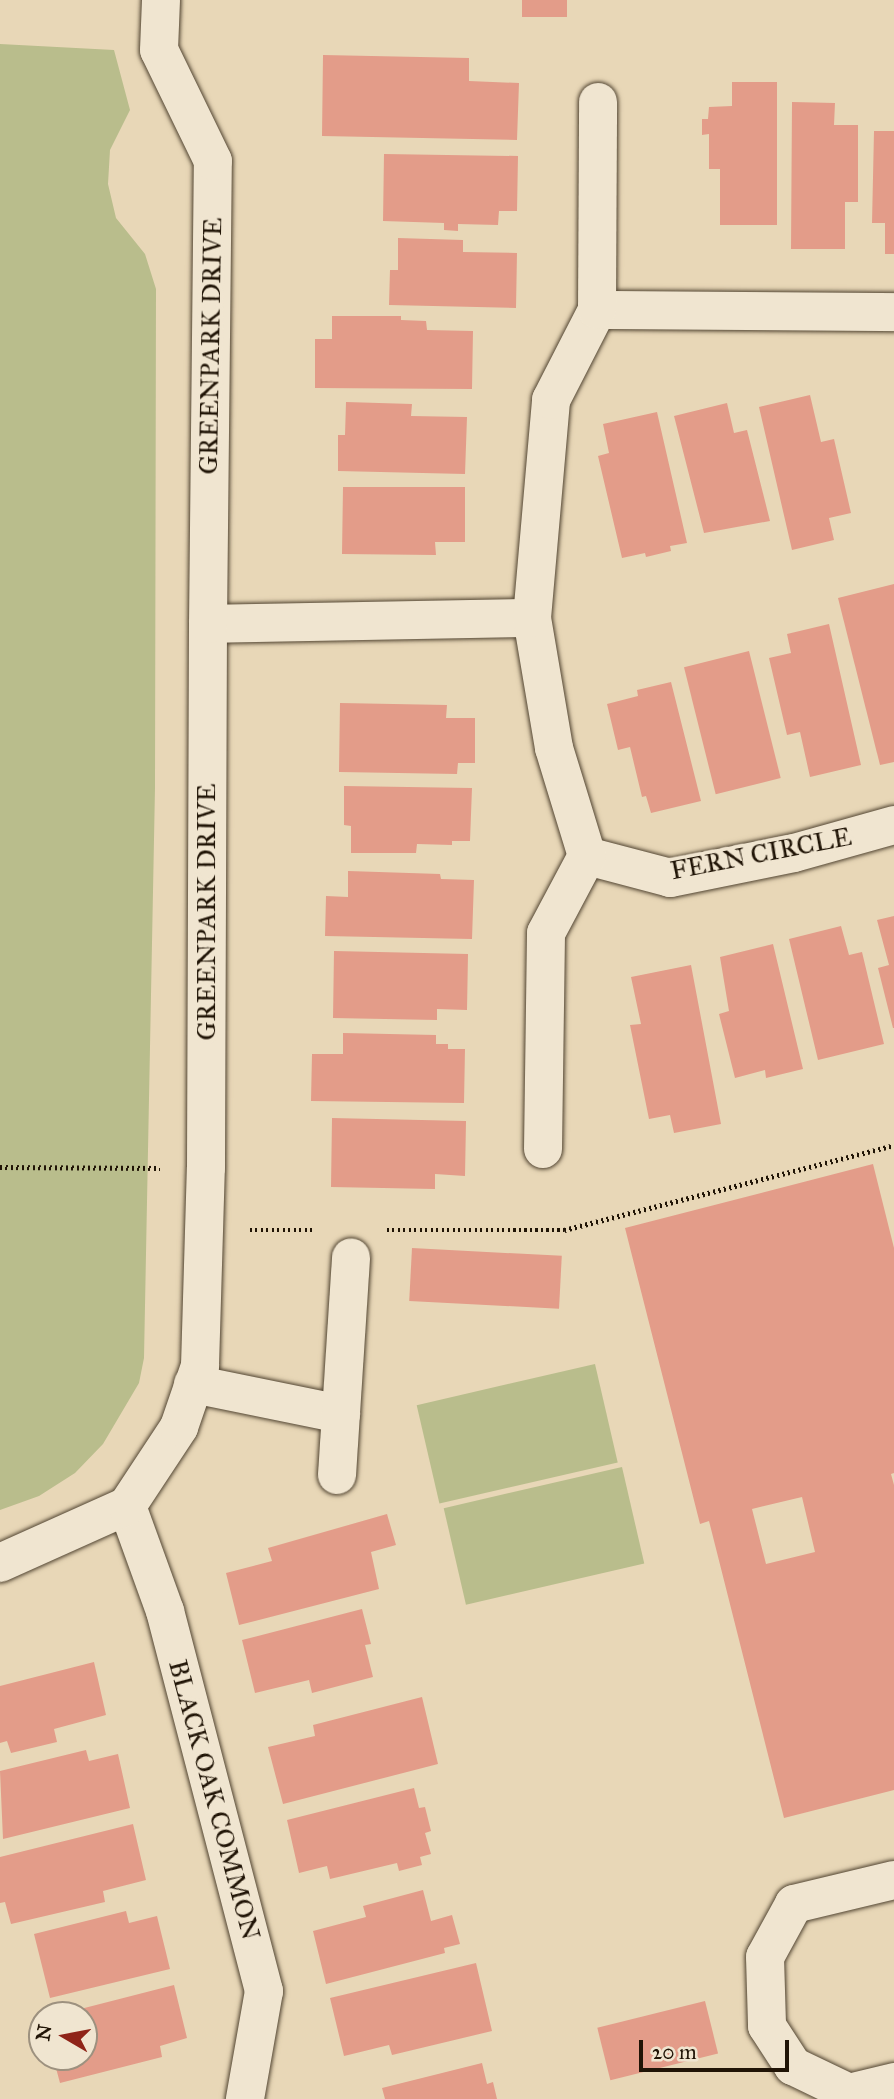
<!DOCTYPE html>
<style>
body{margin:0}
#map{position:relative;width:894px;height:2099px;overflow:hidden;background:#e8d7b7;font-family:"IM FELL Great Primer",serif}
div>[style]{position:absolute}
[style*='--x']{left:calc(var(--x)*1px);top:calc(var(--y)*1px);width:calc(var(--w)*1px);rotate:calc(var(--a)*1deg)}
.green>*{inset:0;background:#b9bd8c;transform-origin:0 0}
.building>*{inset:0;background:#e39c89;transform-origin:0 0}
.path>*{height:4.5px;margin-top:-2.25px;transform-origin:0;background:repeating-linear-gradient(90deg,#201406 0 2px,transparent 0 5.5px)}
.roads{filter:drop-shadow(0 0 2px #524532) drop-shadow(0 0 2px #524532)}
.minor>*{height:38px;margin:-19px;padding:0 19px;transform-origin:19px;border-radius:19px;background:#f0e5d0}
span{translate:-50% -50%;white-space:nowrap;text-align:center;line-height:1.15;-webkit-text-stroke:7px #f0e5d0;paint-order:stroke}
.street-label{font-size:26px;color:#201406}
.north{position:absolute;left:28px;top:2001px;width:70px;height:70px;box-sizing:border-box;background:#f0e5d0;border:2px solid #9d917f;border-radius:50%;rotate:280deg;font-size:19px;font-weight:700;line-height:28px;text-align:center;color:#201406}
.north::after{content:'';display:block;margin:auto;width:24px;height:32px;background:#8f2418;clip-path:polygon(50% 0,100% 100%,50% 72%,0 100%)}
.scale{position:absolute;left:639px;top:2040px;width:150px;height:32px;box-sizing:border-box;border:4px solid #201406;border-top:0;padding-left:9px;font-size:21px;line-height:24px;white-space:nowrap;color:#201406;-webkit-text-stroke:5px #f0e5d0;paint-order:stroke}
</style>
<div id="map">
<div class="green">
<i style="clip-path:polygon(0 44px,114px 50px,130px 110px,110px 150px,108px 184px,116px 218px,145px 254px,156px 289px,155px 788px,144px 1358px,139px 1383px,103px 1444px,75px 1473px,39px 1496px,0 1510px)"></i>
<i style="left:595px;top:1364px;width:101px;height:183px;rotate:77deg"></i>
<i style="left:622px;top:1467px;width:99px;height:183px;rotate:77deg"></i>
</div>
<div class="building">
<i style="left:522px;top:0;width:45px;height:17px"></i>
<i style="clip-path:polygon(323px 55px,469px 58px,469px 81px,519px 83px,517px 140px,322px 136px)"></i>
<i style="clip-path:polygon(732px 82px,777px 82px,777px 225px,720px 225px,720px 169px,709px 169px,709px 134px,702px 135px,702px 119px,708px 119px,709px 107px,732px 106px)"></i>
<i style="clip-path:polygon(792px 102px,835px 103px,834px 125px,858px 125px,858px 202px,845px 202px,845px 249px,791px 249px)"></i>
<i style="clip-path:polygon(874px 131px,894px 131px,894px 254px,885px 254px,885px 223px,872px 223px)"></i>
<i style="clip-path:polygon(384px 154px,518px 156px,517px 211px,499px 211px,498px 225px,458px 224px,458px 231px,444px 230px,444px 223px,383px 221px)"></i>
<i style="clip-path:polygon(398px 238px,463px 240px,463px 252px,517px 253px,516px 308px,389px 305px,390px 270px,398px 270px)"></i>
<i style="clip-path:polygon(332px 316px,401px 316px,401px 320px,426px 321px,427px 330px,473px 331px,472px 389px,315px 388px,315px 339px,332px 339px)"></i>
<i style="clip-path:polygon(810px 395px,821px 442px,834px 439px,851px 513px,829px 518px,834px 540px,792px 550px,759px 407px)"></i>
<i style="clip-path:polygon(346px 402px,412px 404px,411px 416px,467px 417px,465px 474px,338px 471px,338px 435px,345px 435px)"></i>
<i style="clip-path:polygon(727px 403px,734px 433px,747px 430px,770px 521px,704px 533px,674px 416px)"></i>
<i style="clip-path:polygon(657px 412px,687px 543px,670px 546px,671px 551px,646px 557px,645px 553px,622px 558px,598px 456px,609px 453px,603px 424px)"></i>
<i style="clip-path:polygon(343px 487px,465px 487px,465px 542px,435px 542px,436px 555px,342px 554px)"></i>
<i style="clip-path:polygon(894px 584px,894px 762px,880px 765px,838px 598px)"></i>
<i style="clip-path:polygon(829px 624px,861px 765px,810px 777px,800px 732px,787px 735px,769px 658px,791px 653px,787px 634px)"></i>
<i style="left:749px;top:651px;width:131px;height:67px;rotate:76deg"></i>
<i style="clip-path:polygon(671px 682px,701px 801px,651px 813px,646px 796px,642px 797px,630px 747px,618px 750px,607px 704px,638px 696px,637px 690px)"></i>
<i style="clip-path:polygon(340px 703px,447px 705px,446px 718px,475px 718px,475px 763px,458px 763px,457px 774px,339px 772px)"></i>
<i style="clip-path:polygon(344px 786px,472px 788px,470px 841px,452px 841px,452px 845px,417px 844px,416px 853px,351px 853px,351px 826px,344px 825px)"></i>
<i style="clip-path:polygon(348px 871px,440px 874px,441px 879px,474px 880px,472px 939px,325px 936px,326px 896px,348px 897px)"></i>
<i style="clip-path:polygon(894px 916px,894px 1028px,893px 1028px,878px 968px,889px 965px,877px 920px)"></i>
<i style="clip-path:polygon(841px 926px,849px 955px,862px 952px,884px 1044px,818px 1060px,789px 939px)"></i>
<i style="clip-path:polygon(773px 944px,803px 1069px,766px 1078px,765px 1070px,735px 1078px,719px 1014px,729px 1011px,720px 957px)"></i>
<i style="clip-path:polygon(334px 951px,468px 954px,467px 1010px,437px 1009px,437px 1020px,333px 1018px)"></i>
<i style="clip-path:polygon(691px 965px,721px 1124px,674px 1133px,670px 1115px,649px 1119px,630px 1025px,641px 1024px,631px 977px)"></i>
<i style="clip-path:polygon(343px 1033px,436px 1035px,436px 1044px,448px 1044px,448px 1049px,465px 1049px,464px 1103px,311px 1101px,312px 1054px,343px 1054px)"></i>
<i style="clip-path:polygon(332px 1118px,466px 1121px,465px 1176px,435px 1174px,435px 1189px,331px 1187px)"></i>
<i style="clip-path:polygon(evenodd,873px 1164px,894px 1248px,894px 1473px,891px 1474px,894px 1485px,894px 1790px,784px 1818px,709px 1521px,700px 1524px,625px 1228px,873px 1164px,802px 1497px,815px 1552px,766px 1564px,752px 1509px,802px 1497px)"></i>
<i style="left:412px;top:1248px;width:150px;height:53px;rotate:3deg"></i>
<i style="clip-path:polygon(387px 1514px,396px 1545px,371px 1552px,379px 1589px,239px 1625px,226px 1573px,272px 1561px,268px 1548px)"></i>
<i style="clip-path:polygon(362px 1609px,371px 1644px,365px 1645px,373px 1677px,312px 1693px,309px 1680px,255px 1693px,242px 1640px)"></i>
<i style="clip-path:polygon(94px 1662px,106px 1715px,54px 1729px,57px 1742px,11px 1753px,7px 1741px,0 1743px,0 1686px)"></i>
<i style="clip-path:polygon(422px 1697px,438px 1764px,283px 1804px,268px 1747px,315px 1736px,313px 1725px)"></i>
<i style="clip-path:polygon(86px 1750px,89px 1761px,118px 1754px,130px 1808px,3px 1839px,0 1771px)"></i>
<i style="clip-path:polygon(414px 1788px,419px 1808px,425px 1807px,431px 1831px,425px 1833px,431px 1854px,420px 1857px,422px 1865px,399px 1871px,397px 1863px,330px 1879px,327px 1866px,299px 1873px,287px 1820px)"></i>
<i style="clip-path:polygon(133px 1824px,146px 1880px,103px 1891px,105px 1902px,11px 1924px,5px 1902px,0 1903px,0 1857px)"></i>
<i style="clip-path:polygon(423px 1890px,431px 1921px,452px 1915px,460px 1944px,444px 1948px,445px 1953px,326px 1984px,313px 1931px,366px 1917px,363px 1906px)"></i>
<i style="clip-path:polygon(126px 1911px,129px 1923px,157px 1916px,170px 1969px,50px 1998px,34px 1934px)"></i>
<i style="clip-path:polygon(476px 1963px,492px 2031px,392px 2055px,389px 2045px,344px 2056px,330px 1998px)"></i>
<i style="clip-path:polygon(174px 1985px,187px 2038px,160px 2046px,162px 2057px,60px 2083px,53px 2057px,84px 2057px,84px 2015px,61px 2014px)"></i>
<i style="left:705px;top:2001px;width:54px;height:111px;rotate:76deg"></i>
<i style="clip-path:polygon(482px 2063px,487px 2084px,493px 2082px,497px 2099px,385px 2099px,382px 2088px)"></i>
</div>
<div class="path">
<i style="--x:0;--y:1167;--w:160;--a:0.4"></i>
<i style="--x:250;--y:1230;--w:65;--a:0"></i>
<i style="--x:387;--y:1230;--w:177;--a:0"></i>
<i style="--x:564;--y:1230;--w:341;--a:-14.4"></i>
</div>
<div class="roads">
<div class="minor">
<i style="--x:597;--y:310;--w:297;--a:0.4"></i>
<i style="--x:208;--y:624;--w:324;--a:-1.1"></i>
<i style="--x:587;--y:856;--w:86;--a:14.8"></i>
<i style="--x:670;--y:878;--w:126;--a:-11.4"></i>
<i style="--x:794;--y:853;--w:104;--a:-15.6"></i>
<i style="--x:543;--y:1149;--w:216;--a:-89.2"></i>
<i style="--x:546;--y:933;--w:87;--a:-62"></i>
<i style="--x:587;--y:856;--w:113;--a:-107"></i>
<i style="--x:554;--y:748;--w:132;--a:-99.6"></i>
<i style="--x:532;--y:618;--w:219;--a:-85"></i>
<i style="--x:551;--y:400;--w:101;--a:-62.9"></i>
<i style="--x:597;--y:310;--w:208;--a:-89.7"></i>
<i style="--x:193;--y:1384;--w:151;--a:11.5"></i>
<i style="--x:337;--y:1475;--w:218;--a:-86.3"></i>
<i style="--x:127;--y:1506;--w:112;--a:70.1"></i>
<i style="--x:165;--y:1611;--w:393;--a:75.4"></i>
<i style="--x:264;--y:1991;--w:110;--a:100"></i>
<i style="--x:0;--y:1563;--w:139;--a:-24.2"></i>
<i style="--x:127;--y:1506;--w:95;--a:-56.6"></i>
<i style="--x:179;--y:1427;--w:65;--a:-71"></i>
<i style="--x:200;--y:1366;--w:198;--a:-88.3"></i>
<i style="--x:206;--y:1168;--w:544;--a:-89.79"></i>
<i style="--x:208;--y:624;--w:463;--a:-89.4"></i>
<i style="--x:213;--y:161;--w:123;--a:-115.9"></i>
<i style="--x:159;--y:50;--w:50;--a:-87.7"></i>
<i style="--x:894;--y:1880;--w:103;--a:166.5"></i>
<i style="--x:794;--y:1904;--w:60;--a:118.7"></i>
<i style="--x:765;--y:1957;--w:69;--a:88.3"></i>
<i style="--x:767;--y:2026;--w:48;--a:57"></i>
<i style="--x:793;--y:2066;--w:62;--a:25.7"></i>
<i style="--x:849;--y:2093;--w:46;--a:-13.7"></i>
</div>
</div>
<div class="street-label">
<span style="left:211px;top:346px;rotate:-89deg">GREENPARK DRIVE</span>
<span style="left:761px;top:854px;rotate:-11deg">FERN CIRCLE</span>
<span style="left:207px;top:912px;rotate:-90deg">GREENPARK DRIVE</span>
<span style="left:214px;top:1800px;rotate:75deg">BLACK OAK COMMON</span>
</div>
<div class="north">N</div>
<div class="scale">20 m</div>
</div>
